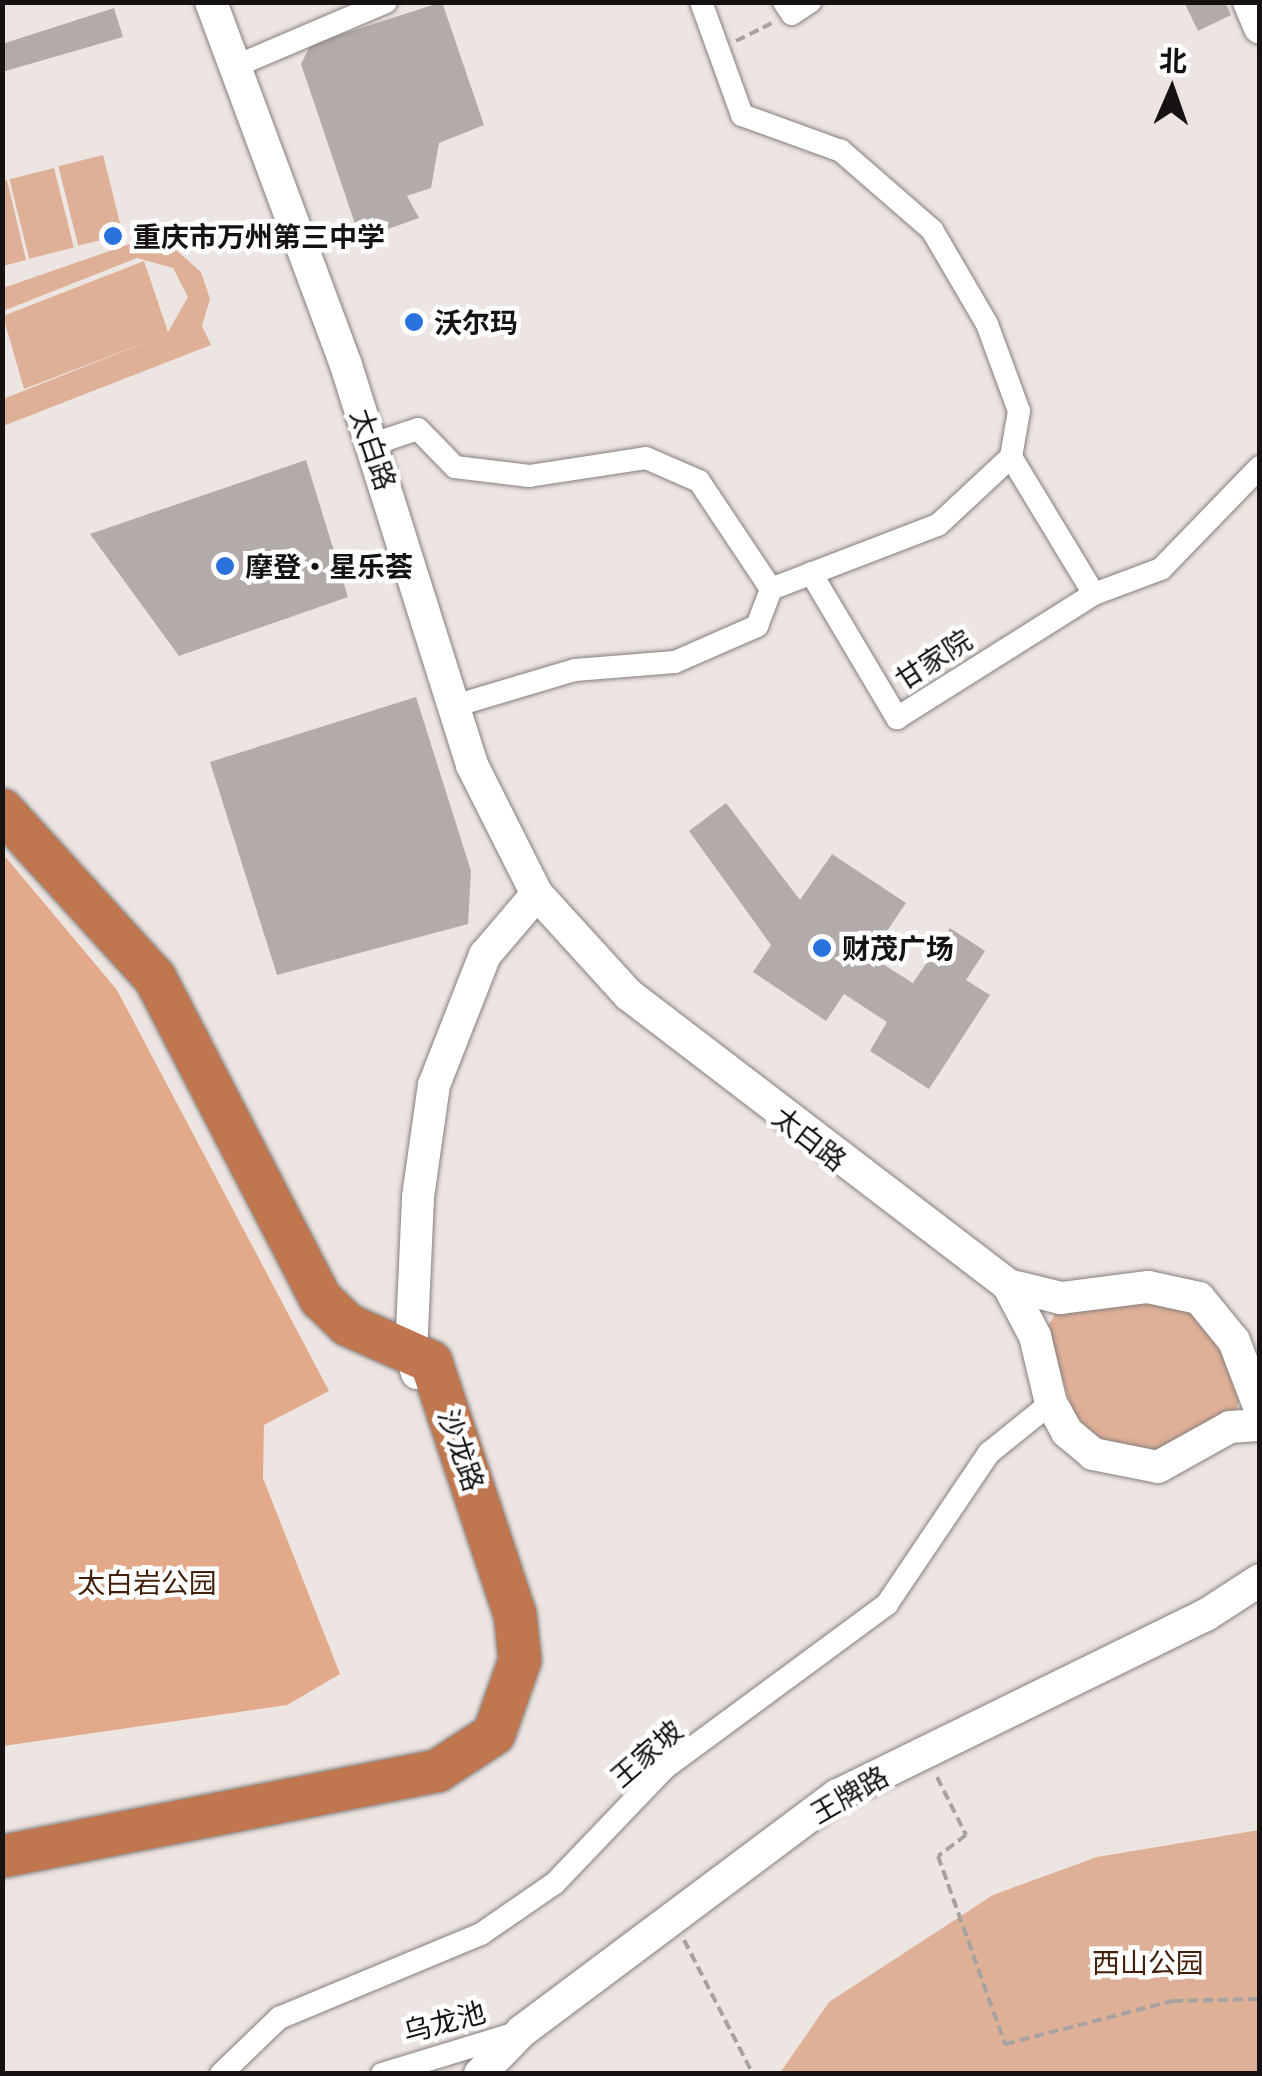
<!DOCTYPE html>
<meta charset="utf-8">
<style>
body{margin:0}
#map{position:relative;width:1262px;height:2076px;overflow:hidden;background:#ede5e1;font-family:"Open Sans","Noto Sans SC",sans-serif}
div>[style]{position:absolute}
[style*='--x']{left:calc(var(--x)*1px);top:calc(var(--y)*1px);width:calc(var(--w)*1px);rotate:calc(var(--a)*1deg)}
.green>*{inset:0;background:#dfb098;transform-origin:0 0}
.forest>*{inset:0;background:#e2a98b}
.building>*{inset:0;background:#b2aba7}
.path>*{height:4px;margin-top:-2px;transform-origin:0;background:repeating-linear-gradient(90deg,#a8a29f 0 10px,transparent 0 15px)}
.roads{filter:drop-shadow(0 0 2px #857e7b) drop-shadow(0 0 2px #857e7b)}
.street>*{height:22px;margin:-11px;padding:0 11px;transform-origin:11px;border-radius:11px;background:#fff}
.secondary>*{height:32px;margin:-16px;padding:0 16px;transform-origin:16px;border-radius:16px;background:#fff}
.highway>*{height:42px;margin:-21px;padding:0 21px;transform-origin:21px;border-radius:21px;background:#c0774f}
.dots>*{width:28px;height:28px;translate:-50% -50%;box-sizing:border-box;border:5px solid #fff;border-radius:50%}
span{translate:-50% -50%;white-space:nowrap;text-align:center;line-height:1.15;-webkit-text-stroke:9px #fff;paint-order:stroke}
.poi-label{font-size:28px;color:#151211;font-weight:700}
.left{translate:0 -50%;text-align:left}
.street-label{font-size:28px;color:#151211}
.park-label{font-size:28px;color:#431e08}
.frame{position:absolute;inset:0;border:5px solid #151211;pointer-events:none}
.north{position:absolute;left:1122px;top:40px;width:100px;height:100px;-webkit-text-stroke:8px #fff;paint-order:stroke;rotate:2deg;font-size:28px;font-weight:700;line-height:40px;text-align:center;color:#151211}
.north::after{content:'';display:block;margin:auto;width:35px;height:45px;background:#151211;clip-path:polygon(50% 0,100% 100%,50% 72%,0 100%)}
</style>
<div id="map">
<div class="green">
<i style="left:103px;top:155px;width:82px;height:46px;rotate:76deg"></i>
<i style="left:54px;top:168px;width:82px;height:46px;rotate:76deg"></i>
<i style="clip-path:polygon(7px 180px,26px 260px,3px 266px,3px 181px)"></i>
<i style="clip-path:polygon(147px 238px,167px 242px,201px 272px,210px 299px,202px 326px,211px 345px,3px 426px,3px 399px,162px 336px,24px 389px,3px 316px,144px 261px,168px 332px,188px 297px,173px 268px,137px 258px,3px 311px,3px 288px)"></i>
<i style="clip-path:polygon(1154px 1294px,1219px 1324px,1243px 1388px,1236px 1412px,1157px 1459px,1109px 1450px,1074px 1415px,1046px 1329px,1057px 1311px)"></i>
<i style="clip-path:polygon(1259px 1830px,1259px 2073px,780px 2073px,829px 2002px,993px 1895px,1097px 1857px)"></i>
</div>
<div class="forest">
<i style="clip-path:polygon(3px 854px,117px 990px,329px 1391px,264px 1425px,263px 1478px,340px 1674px,287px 1705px,3px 1746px)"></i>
</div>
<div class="building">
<i style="clip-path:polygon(442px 2px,484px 125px,439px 143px,431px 188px,407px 196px,419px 218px,371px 235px,355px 224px,301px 64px,311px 44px)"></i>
<i style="clip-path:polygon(1184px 2px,1225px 2px,1231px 15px,1198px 31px)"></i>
<i style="clip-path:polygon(114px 8px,123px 37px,2px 72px,2px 44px)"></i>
<i style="clip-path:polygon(306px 460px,348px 597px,179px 656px,90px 534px)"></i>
<i style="clip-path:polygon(416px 697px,471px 871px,468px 924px,277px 975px,210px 762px)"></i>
<i style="clip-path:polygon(726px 803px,800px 900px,832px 854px,906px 903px,870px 956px,913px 983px,950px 928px,985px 951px,966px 980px,990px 995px,929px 1089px,870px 1051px,887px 1022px,844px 994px,826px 1021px,753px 972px,771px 945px,689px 831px)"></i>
</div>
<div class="path">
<i style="--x:736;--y:41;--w:40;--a:-26.6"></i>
<i style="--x:937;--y:1777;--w:65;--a:63.4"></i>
<i style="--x:966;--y:1835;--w:35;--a:143"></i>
<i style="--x:938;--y:1856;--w:200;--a:70.4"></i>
<i style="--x:1005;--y:2044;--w:173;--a:-14.4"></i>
<i style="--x:1173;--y:2001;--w:87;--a:-1.3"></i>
<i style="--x:684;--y:1940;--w:151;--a:62.8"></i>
</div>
<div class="roads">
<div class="street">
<i style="--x:784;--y:2;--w:14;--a:56"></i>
<i style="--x:792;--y:14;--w:22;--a:-34"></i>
<i style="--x:236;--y:66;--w:163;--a:-23.1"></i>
<i style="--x:373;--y:444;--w:47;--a:-18.4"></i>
<i style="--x:418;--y:429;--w:53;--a:45.8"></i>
<i style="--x:455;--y:467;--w:75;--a:6.9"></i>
<i style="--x:529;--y:476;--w:118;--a:-8.7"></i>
<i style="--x:646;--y:458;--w:58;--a:23.5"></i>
<i style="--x:699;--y:481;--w:130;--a:56.3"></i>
<i style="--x:771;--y:589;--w:179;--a:-21"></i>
<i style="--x:938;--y:525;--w:100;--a:-43"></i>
<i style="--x:1011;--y:457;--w:47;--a:-80.1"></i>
<i style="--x:1019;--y:411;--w:93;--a:-110.2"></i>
<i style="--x:987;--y:324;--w:109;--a:-120.3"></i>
<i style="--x:932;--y:230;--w:121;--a:-139"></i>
<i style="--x:841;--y:151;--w:105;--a:-160"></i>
<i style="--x:742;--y:115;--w:120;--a:-109.9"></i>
<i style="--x:1011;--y:457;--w:160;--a:58.8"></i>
<i style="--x:1094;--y:594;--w:72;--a:-20.5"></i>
<i style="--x:1161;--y:569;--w:142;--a:-45.9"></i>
<i style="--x:811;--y:573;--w:169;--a:59.3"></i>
<i style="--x:897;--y:718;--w:233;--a:-32.2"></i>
<i style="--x:454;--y:706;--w:126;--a:-16.6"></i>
<i style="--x:575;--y:670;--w:100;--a:-4.6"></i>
<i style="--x:675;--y:662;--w:90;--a:-23.7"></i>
<i style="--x:757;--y:626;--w:40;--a:-69"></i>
<i style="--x:221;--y:2074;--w:81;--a:-44"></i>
<i style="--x:279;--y:2018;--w:219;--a:-22.6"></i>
<i style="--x:481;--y:1934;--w:90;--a:-34.6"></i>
<i style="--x:555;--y:1883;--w:161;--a:-46.3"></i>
<i style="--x:666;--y:1767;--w:275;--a:-36.4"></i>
<i style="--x:887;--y:1604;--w:182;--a:-56"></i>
<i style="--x:989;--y:1453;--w:80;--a:-38.9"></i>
<i style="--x:382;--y:2074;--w:143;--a:-17"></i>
</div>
<div class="secondary">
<i style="--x:211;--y:2;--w:387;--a:69.6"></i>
<i style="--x:346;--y:365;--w:419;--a:72.5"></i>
<i style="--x:472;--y:765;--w:144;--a:63.3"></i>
<i style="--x:537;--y:894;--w:137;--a:47.7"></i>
<i style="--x:629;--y:995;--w:477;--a:37.4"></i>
<i style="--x:1008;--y:1285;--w:55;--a:13.8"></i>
<i style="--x:1061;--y:1298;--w:88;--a:-7.2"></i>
<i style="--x:1148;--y:1287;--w:52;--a:12.2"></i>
<i style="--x:1199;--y:1298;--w:55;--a:50.9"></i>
<i style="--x:1234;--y:1341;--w:73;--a:69.1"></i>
<i style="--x:1249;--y:2;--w:28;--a:67"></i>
<i style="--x:1008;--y:1285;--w:58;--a:62.1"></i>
<i style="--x:1035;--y:1336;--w:69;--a:76.6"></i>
<i style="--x:1051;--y:1403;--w:33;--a:61"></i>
<i style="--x:1067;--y:1432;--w:34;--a:40"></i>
<i style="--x:1093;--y:1454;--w:66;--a:11.3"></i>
<i style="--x:1158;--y:1467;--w:82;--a:-29.1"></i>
<i style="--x:1230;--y:1427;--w:30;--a:-4"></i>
<i style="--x:417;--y:1373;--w:21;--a:-107"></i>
<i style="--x:411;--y:1353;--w:156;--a:-87.4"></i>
<i style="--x:418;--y:1197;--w:113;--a:-81.9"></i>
<i style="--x:434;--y:1085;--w:140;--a:-68.6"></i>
<i style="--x:485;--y:955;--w:80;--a:-49.6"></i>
<i style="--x:480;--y:2074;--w:60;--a:-45.7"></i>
<i style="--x:522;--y:2031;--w:394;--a:-36.8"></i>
<i style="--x:838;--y:1795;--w:410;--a:-26.1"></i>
<i style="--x:1206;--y:1615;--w:64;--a:-32.9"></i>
</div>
<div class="highway">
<i style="--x:2;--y:810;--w:227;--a:47.7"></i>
<i style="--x:155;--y:978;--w:361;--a:62.7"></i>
<i style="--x:321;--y:1299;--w:37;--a:44"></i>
<i style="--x:348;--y:1325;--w:91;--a:24"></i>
<i style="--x:431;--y:1362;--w:266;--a:71.6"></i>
<i style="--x:515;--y:1614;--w:46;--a:83.8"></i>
<i style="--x:520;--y:1660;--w:78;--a:109.4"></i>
<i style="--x:494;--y:1734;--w:68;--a:147"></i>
<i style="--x:437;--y:1771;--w:443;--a:168.9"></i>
</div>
</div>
<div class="dots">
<i style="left:113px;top:236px;background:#2a73df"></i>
<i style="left:414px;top:322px;background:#2a73df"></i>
<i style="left:225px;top:566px;background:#2a73df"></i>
<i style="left:822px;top:948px;background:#2a73df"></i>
</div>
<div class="poi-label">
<span class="left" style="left:133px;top:236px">重庆市万州第三中学</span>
<span class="left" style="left:434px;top:322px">沃尔玛</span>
<span class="left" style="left:245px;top:566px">摩登・星乐荟</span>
<span class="left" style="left:842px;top:948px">财茂广场</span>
</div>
<div class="street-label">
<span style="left:374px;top:449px;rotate:71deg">太白路</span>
<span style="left:933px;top:659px;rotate:-33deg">甘家院</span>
<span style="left:810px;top:1138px;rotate:38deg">太白路</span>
<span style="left:462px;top:1450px;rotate:71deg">沙龙路</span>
<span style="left:646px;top:1753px;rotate:-41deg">王家坡</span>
<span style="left:849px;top:1794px;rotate:-30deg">王牌路</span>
<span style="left:444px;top:2021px;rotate:-15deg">乌龙池</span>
</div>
<div class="park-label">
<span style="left:147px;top:1582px">太白岩公园</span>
<span style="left:1148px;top:1962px">西山公园</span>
</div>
<div class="frame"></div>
<div class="north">北</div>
</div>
